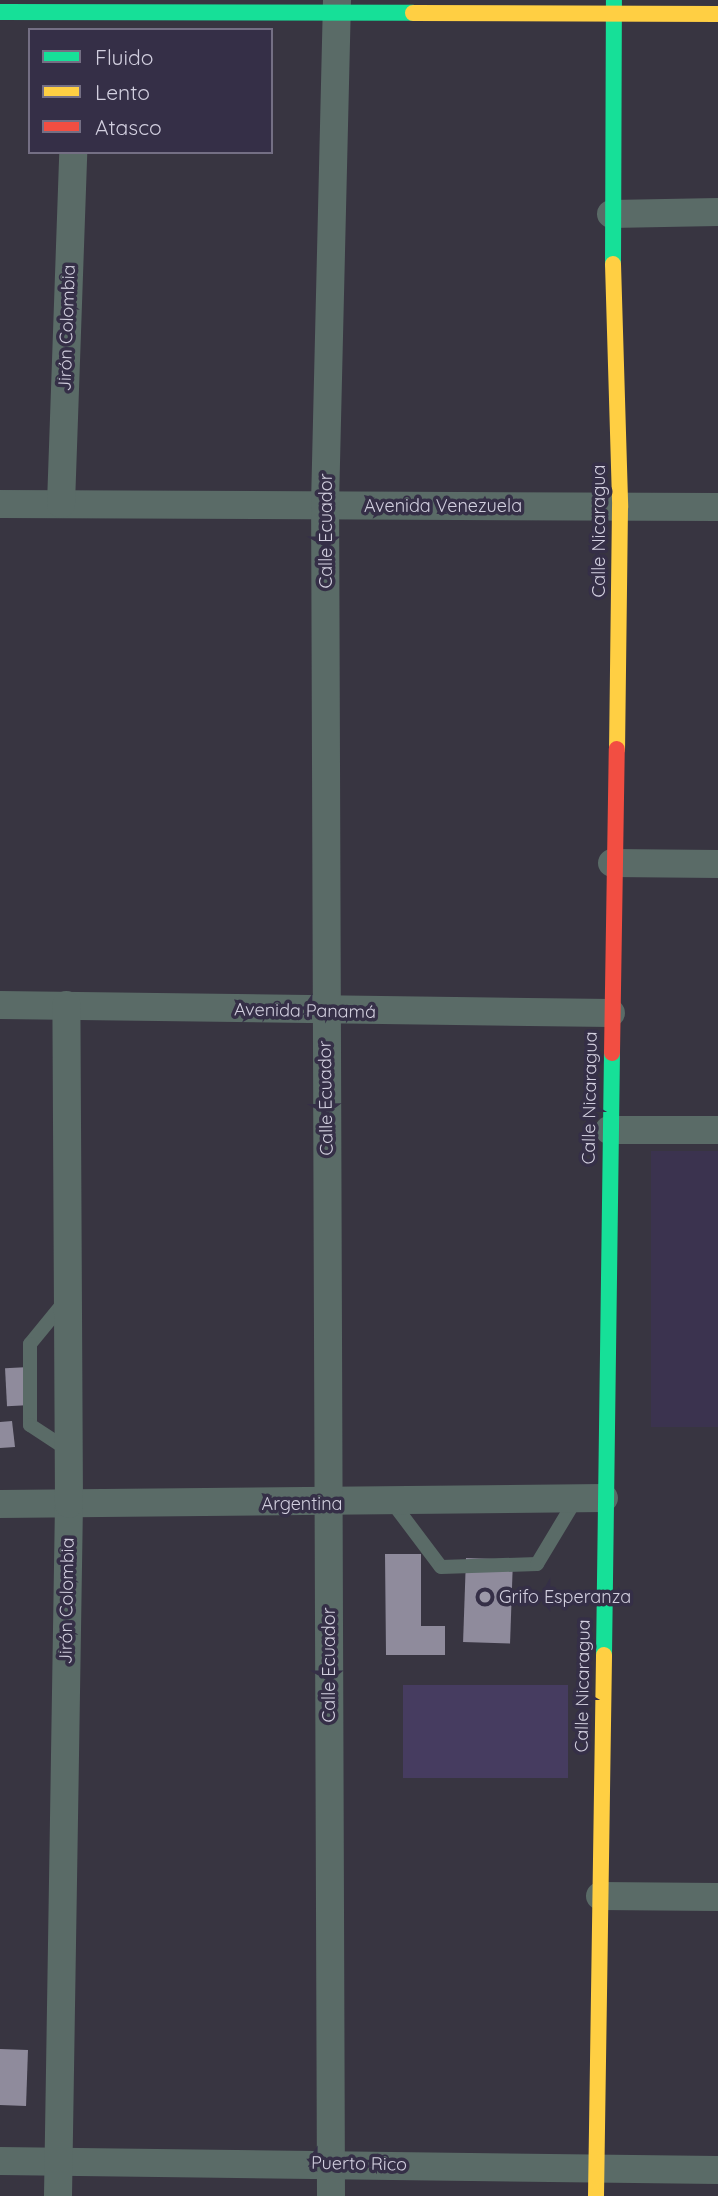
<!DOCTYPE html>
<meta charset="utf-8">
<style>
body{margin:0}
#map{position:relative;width:718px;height:2196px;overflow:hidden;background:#383541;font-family:Quicksand,sans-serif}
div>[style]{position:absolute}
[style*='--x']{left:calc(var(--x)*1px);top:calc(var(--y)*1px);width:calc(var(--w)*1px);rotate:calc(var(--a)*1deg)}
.built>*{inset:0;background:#3b334f;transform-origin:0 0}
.green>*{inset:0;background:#463c60;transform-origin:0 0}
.building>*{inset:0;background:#8f8b9c;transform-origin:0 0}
.lane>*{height:14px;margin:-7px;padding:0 7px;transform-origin:7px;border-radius:7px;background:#5a6b67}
.street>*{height:28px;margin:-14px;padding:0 14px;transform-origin:14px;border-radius:14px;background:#5a6b67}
.fast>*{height:16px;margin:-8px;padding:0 8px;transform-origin:8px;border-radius:8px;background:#16e098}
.slow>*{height:16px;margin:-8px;padding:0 8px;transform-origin:8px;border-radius:8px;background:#ffcf43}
.jam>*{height:16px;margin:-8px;padding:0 8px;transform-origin:8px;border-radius:8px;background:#f24e42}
.dots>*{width:19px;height:19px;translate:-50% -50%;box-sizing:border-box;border:4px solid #352f47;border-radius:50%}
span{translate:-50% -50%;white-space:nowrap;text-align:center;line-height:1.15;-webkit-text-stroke:7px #352f47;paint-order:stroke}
.street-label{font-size:18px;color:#d2cfdf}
.poi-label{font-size:18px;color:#d2cfdf}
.left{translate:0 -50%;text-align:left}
.legend{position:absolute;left:28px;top:28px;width:245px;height:126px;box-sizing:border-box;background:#352f47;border:2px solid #746f84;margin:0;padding:9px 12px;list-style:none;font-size:21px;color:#d2cfdf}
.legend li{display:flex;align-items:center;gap:14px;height:35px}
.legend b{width:35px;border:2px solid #746f84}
</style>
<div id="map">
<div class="built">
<i style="left:651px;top:1151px;width:67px;height:276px"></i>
</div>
<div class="green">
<i style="left:403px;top:1685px;width:165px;height:93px"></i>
</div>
<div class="building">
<i style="left:29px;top:1367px;width:38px;height:24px;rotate:87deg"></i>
<i style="clip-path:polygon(12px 1421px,15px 1447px,0 1448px,0 1422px)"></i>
<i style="clip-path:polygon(385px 1554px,421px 1554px,421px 1626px,445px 1626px,445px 1655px,386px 1655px)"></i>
<i style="left:466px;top:1558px;width:47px;height:84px;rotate:2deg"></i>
<i style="left:0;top:2049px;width:28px;height:56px;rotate:2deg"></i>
</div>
<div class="lane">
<i style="--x:66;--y:1300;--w:57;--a:129.3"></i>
<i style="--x:30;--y:1344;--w:81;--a:90"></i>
<i style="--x:30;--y:1425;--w:45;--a:33.3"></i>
<i style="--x:392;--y:1502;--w:81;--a:53"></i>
<i style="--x:441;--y:1567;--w:96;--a:-1.8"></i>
<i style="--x:537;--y:1564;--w:76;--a:-59"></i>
</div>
<div class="street">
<i style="--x:611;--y:214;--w:107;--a:-1.1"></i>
<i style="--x:0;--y:504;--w:718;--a:0.24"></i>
<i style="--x:61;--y:504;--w:352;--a:-88"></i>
<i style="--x:612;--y:863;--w:106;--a:0.5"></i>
<i style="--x:0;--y:1005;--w:611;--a:0.75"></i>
<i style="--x:609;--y:1130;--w:109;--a:0"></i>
<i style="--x:0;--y:1504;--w:604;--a:-0.57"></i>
<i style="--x:600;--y:1896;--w:118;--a:0.5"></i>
<i style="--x:0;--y:2161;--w:718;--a:0.72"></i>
<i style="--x:58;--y:2196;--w:692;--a:-89.09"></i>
<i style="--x:69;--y:1504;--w:499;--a:-90.3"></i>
<i style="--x:331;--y:2196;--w:1691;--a:-90.2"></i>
<i style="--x:325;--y:505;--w:505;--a:-88.64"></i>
</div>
<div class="fast">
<i style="--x:0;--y:12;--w:413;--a:0.1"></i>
<i style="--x:613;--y:264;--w:264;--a:-89.8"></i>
<i style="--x:604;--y:1655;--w:602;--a:-89.24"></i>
</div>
<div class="slow">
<i style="--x:413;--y:13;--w:305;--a:0.2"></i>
<i style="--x:613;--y:264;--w:243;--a:88.3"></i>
<i style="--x:620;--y:507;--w:242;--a:90.7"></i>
<i style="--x:596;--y:2196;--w:541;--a:-89.15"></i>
</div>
<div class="jam">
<i style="--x:612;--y:1053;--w:304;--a:-89.1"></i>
</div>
<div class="dots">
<i style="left:485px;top:1597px;background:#9c99a8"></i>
</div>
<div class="street-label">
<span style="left:67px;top:328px;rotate:-88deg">Jirón Colombia</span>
<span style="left:443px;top:506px">Avenida Venezuela</span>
<span style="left:326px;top:531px;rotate:-90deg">Calle Ecuador</span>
<span style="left:599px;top:531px;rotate:-90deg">Calle Nicaragua</span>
<span style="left:305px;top:1011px;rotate:1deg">Avenida Panamá</span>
<span style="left:326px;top:1098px;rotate:-91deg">Calle Ecuador</span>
<span style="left:590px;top:1098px;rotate:-89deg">Calle Nicaragua</span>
<span style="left:302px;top:1504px">Argentina</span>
<span style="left:67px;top:1601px;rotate:-89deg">Jirón Colombia</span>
<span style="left:329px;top:1665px;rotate:-90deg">Calle Ecuador</span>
<span style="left:583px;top:1686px;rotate:-89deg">Calle Nicaragua</span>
<span style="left:359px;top:2164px;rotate:1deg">Puerto Rico</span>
</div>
<div class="poi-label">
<span class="left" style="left:499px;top:1597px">Grifo Esperanza</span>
</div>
<ul class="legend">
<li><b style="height:9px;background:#16e098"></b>Fluido</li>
<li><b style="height:9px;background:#ffcf43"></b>Lento</li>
<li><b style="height:9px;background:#f24e42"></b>Atasco</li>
</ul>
</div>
